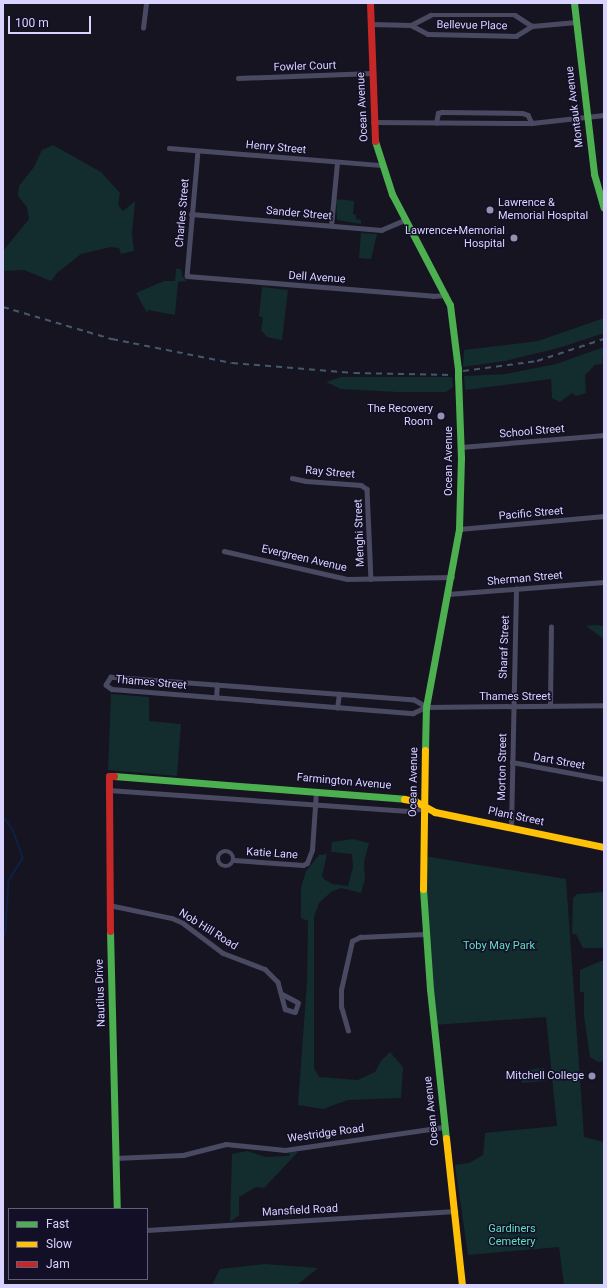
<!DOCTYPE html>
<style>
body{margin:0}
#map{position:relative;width:607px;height:1288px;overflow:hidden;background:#161421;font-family:Roboto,sans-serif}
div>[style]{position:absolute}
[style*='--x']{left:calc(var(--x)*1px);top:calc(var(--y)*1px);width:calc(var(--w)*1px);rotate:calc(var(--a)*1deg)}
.green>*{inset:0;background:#132c2d}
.stream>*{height:1.5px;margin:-0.75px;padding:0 0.75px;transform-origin:0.75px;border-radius:0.75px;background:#0d2144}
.street>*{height:4.5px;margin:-2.25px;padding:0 2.25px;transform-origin:2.25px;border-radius:2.25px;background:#4a4962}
.street>.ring{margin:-2.25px;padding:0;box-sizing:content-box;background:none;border:4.5px solid #4a4962;border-radius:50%}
.fast>*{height:7px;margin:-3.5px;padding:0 3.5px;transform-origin:3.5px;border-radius:3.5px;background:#4caf50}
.slow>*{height:7px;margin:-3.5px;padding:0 3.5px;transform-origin:3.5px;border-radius:3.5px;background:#ffc107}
.jam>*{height:7px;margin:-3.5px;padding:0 3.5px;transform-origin:3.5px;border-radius:3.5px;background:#c62828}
.rail>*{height:1.5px;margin-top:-0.75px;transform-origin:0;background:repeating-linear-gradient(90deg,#43596b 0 6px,transparent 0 11px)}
.fast-bridge>*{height:7px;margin:-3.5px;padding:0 3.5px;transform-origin:3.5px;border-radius:3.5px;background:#4caf50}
.dots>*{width:11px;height:11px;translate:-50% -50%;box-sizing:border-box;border:2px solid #130f26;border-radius:50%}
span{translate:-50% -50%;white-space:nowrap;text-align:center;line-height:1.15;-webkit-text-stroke:3px #130f26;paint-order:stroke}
.street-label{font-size:11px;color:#d9d4ff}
.poi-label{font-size:11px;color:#d9d4ff}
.left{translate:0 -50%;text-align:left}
.right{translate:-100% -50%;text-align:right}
.park-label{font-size:11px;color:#5fe0c0}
.frame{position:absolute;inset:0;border:4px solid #d9d4ff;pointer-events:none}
.legend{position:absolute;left:8px;top:1208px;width:140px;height:72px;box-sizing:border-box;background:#130f26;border:1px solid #625e7d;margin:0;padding:5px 7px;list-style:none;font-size:12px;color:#d9d4ff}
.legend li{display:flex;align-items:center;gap:8px;height:20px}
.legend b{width:20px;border:1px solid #625e7d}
.scale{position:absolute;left:8px;top:16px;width:83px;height:18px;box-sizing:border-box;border:2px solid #d9d4ff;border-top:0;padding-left:5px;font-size:12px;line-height:14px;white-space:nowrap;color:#d9d4ff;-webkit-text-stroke:3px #130f26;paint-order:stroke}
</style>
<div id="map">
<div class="green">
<i style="clip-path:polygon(53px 145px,101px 172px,120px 193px,118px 205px,123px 211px,135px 201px,132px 234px,134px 251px,121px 254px,119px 248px,111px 247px,81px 254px,57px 273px,51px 281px,24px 270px,3px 271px,3px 251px,29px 219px,27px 207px,18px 196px,19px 186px,34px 167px,42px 150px)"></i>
<i style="clip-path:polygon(336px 199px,354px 201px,353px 214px,356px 215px,356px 219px,361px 220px,361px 224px,337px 220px)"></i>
<i style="clip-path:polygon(361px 233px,377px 234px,371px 259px,359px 258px)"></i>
<i style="clip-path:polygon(176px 269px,181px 269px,182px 276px,187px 281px,178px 282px,175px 315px,148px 310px,147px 313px,136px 293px,164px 281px,175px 281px)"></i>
<i style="clip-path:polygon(262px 287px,288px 290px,282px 340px,267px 337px,261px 330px,263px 318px,259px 316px)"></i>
<i style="clip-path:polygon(604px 318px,604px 333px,562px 347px,505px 361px,463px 367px,464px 350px,538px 341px)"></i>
<i style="clip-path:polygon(604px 347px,602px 364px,595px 365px,585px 375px,586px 393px,576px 396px,572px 393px,560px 402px,552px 398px,551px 379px,465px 390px,464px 376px,506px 374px,556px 364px)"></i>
<i style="clip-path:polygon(341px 377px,452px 377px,453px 387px,446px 392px,397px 392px,341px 389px,326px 382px)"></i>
<i style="clip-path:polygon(596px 625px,604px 626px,604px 639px,586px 626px)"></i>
<i style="clip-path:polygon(111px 694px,149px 697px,149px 721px,181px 724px,177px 776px,108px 770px)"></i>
<i style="clip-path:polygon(353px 839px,369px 843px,364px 862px,365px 879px,361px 893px,341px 888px,331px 892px,319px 903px,314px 917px,314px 1068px,319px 1077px,358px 1080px,375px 1072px,381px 1061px,390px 1052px,403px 1067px,401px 1098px,348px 1100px,323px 1109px,298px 1105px,307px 982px,308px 921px,301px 918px,301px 888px,306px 871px,319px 855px,327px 854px,322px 876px,324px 879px,332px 884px,348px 886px,353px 867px,352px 854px,331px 852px,332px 842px)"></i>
<i style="clip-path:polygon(424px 856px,566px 879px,584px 1137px,604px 1142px,604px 1285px,564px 1285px,559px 1247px,468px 1255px,455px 1165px,469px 1163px,483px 1155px,485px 1133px,557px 1126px,546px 1017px,434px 1025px)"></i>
<i style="clip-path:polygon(604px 892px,604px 948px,583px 948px,576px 934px,572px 934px,573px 898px,577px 894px)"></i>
<i style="clip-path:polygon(601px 961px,604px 961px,604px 1061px,598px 1062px,590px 1057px,584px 1016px,584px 992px,580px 992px,580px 970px)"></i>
<i style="clip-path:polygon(544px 1068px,546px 1081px,522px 1083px,521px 1073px,526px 1073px,526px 1070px)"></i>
<i style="clip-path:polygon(247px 1151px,266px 1157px,289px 1156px,290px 1152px,298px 1152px,264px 1188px,256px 1187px,239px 1197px,239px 1215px,230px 1222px,232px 1154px)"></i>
<i style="clip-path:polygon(265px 1264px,318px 1268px,297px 1285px,212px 1285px,220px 1269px)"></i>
</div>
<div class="stream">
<i style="--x:3;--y:816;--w:17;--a:54"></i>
<i style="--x:13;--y:830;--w:30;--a:70"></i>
<i style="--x:23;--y:858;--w:27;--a:121"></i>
<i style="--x:9;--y:881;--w:51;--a:93.4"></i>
<i style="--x:6;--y:932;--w:8;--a:113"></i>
<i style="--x:3;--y:1267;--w:18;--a:84"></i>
</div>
<div class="street">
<i style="--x:371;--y:24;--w:40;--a:1.4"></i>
<i style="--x:411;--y:25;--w:22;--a:-27"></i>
<i style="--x:431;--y:15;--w:84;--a:0"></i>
<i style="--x:515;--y:15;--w:20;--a:33"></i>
<i style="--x:411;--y:25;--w:19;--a:28"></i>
<i style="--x:428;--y:34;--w:88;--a:1.3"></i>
<i style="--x:516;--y:36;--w:19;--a:-32"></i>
<i style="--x:532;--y:26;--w:44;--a:-5.2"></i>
<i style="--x:143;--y:28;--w:25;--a:-83"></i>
<i style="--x:238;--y:78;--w:134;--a:-2.1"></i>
<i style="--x:373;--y:122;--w:159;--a:0.4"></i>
<i style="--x:532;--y:123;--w:72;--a:-6.3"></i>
<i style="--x:436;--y:123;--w:10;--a:-79"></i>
<i style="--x:438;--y:113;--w:4;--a:-14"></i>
<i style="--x:442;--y:112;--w:80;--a:0.7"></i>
<i style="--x:522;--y:113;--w:6;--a:18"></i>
<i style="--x:528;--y:115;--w:9;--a:63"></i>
<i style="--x:169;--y:148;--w:213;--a:4.6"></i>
<i style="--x:198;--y:151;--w:125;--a:95"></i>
<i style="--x:187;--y:276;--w:247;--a:4.6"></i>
<i style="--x:433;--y:296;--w:13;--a:-4"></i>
<i style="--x:191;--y:214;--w:191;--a:4.8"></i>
<i style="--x:381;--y:230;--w:26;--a:-23"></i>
<i style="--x:331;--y:226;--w:64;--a:-84.6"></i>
<i style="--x:461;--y:447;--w:144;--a:-4.8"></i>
<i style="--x:292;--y:478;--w:14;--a:12"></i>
<i style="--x:306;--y:481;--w:55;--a:4.2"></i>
<i style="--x:361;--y:485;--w:7;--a:34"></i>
<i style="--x:367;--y:489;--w:90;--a:87.5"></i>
<i style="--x:459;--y:529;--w:146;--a:-5.1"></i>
<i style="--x:224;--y:551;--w:126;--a:12.8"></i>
<i style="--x:347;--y:579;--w:105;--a:-1.1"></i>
<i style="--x:448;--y:594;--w:156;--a:-4.4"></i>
<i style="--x:216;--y:698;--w:13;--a:-86"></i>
<i style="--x:550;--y:706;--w:79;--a:-89.3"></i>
<i style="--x:426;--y:707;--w:14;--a:-150"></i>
<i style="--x:414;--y:700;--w:304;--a:-175.7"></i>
<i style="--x:111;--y:677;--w:9;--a:122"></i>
<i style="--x:106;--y:685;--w:7;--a:34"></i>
<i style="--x:112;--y:689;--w:302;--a:4.6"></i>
<i style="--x:413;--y:713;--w:14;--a:-25"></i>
<i style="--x:426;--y:707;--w:178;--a:-0.6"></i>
<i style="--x:337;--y:708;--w:14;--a:-82"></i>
<i style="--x:512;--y:762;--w:94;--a:10.5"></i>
<i style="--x:108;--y:790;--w:301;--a:4"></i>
<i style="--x:408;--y:811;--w:17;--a:-10"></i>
<i style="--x:511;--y:828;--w:239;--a:-88.8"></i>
<i class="ring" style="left:218px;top:851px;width:11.5px;height:11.5px"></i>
<i style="--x:234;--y:860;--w:69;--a:4.1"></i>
<i style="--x:303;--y:865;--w:4;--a:-27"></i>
<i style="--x:307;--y:863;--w:14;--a:-69"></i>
<i style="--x:312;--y:850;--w:59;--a:-86.1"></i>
<i style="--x:109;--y:905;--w:64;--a:11.7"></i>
<i style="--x:172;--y:918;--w:12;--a:24"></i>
<i style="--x:183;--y:923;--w:50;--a:36.9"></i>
<i style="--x:223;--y:953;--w:45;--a:20.9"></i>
<i style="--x:265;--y:969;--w:18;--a:45"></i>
<i style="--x:278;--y:982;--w:28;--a:75"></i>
<i style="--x:285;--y:1009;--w:10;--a:17"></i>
<i style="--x:295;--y:1012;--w:9;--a:-72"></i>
<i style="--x:298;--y:1003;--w:17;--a:-152"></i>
<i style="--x:348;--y:1031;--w:25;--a:-106"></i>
<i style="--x:341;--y:1007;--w:17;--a:-90"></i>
<i style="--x:341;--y:990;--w:50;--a:-77.3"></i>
<i style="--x:352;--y:941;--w:9;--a:-27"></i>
<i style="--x:360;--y:937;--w:65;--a:-2.6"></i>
<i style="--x:115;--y:1158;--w:68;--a:-2.5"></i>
<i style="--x:183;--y:1155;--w:44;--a:-14.3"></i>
<i style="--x:226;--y:1144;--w:59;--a:5.8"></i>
<i style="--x:285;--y:1150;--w:162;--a:-8.2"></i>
<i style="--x:147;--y:1230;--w:309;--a:-3.5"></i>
</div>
<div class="fast">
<i style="--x:574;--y:3;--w:172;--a:83.3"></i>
<i style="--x:594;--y:174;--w:35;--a:74"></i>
<i style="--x:375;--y:141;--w:56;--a:72.2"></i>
<i style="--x:392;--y:194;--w:125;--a:62.4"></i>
<i style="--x:450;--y:305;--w:64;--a:82.9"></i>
<i style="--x:425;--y:750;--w:43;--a:-88.7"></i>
<i style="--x:426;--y:707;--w:181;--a:-79.5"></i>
<i style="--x:459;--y:529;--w:71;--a:-88.4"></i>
<i style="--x:461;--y:458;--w:81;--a:-92.1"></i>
<i style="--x:114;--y:776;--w:291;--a:4.5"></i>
<i style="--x:423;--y:889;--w:100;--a:86"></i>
<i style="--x:430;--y:989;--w:150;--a:83.9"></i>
<i style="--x:110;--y:931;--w:278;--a:88.6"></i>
</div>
<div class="slow">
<i style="--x:404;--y:799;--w:11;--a:10"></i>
<i style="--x:415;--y:801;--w:23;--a:29"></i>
<i style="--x:435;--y:812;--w:173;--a:11.7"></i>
<i style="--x:423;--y:889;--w:139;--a:-89.2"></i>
<i style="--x:446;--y:1138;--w:148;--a:83.8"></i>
</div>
<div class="jam">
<i style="--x:370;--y:3;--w:138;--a:87.9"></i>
<i style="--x:110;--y:931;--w:155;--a:-90.4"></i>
<i style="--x:109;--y:776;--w:5;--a:0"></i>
</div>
<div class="rail">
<i style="--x:3;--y:307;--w:114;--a:16.4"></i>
<i style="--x:112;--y:339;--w:122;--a:11.3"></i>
<i style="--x:232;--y:363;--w:122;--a:4.7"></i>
<i style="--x:354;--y:373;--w:99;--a:1.2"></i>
<i style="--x:463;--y:371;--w:75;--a:-7.7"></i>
<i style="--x:537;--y:361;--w:71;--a:-18.2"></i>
</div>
<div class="fast-bridge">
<i style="--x:458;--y:369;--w:8;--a:90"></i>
</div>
<div class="dots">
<i style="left:490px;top:210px;background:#9591b1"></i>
<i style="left:514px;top:238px;background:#9591b1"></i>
<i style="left:441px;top:416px;background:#9591b1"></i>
<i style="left:592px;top:1076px;background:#9591b1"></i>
</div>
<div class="street-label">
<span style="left:472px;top:26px;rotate:1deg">Bellevue Place</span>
<span style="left:305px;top:67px;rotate:-2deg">Fowler Court</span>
<span style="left:363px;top:107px;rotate:-93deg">Ocean Avenue</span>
<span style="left:575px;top:107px;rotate:-97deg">Montauk Avenue</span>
<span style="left:276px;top:148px;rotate:5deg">Henry Street</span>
<span style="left:183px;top:213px;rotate:-85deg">Charles Street</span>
<span style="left:299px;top:214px;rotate:5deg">Sander Street</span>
<span style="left:317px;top:278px;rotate:4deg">Dell Avenue</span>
<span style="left:532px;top:432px;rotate:-5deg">School Street</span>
<span style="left:449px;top:461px;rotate:-90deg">Ocean Avenue</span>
<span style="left:330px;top:473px;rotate:5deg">Ray Street</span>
<span style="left:531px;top:514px;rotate:-5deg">Pacific Street</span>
<span style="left:360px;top:533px;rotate:-92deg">Menghi Street</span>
<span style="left:304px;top:559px;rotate:13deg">Evergreen Avenue</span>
<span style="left:525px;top:579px;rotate:-5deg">Sherman Street</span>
<span style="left:505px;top:647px;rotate:-88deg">Sharaf Street</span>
<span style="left:151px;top:683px;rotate:5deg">Thames Street</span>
<span style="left:515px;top:697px">Thames Street</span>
<span style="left:559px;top:762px;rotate:10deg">Dart Street</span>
<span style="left:503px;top:767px;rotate:-89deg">Morton Street</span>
<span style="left:344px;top:782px;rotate:5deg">Farmington Avenue</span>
<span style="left:414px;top:782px;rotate:-89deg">Ocean Avenue</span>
<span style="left:516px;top:817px;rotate:12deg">Plant Street</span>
<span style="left:272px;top:854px;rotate:4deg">Katie Lane</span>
<span style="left:208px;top:930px;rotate:32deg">Nob Hill Road</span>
<span style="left:101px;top:993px;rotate:-92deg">Nautilus Drive</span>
<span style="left:432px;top:1111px;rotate:-96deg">Ocean Avenue</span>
<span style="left:326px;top:1134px;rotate:-8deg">Westridge Road</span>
<span style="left:300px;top:1211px;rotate:-3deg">Mansfield Road</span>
</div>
<div class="poi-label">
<span class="left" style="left:498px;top:210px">Lawrence &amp;<br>Memorial Hospital</span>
<span class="right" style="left:505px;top:238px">Lawrence+Memorial<br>Hospital</span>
<span class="right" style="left:433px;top:416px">The Recovery<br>Room</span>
<span class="right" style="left:584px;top:1076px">Mitchell College</span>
</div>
<div class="park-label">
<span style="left:499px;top:946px">Toby May Park</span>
<span style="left:512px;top:1236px">Gardiners<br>Cemetery</span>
</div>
<div class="frame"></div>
<ul class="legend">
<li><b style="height:5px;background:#4caf50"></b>Fast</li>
<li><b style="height:5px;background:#ffc107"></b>Slow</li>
<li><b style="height:5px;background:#c62828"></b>Jam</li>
</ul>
<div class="scale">100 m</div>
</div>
